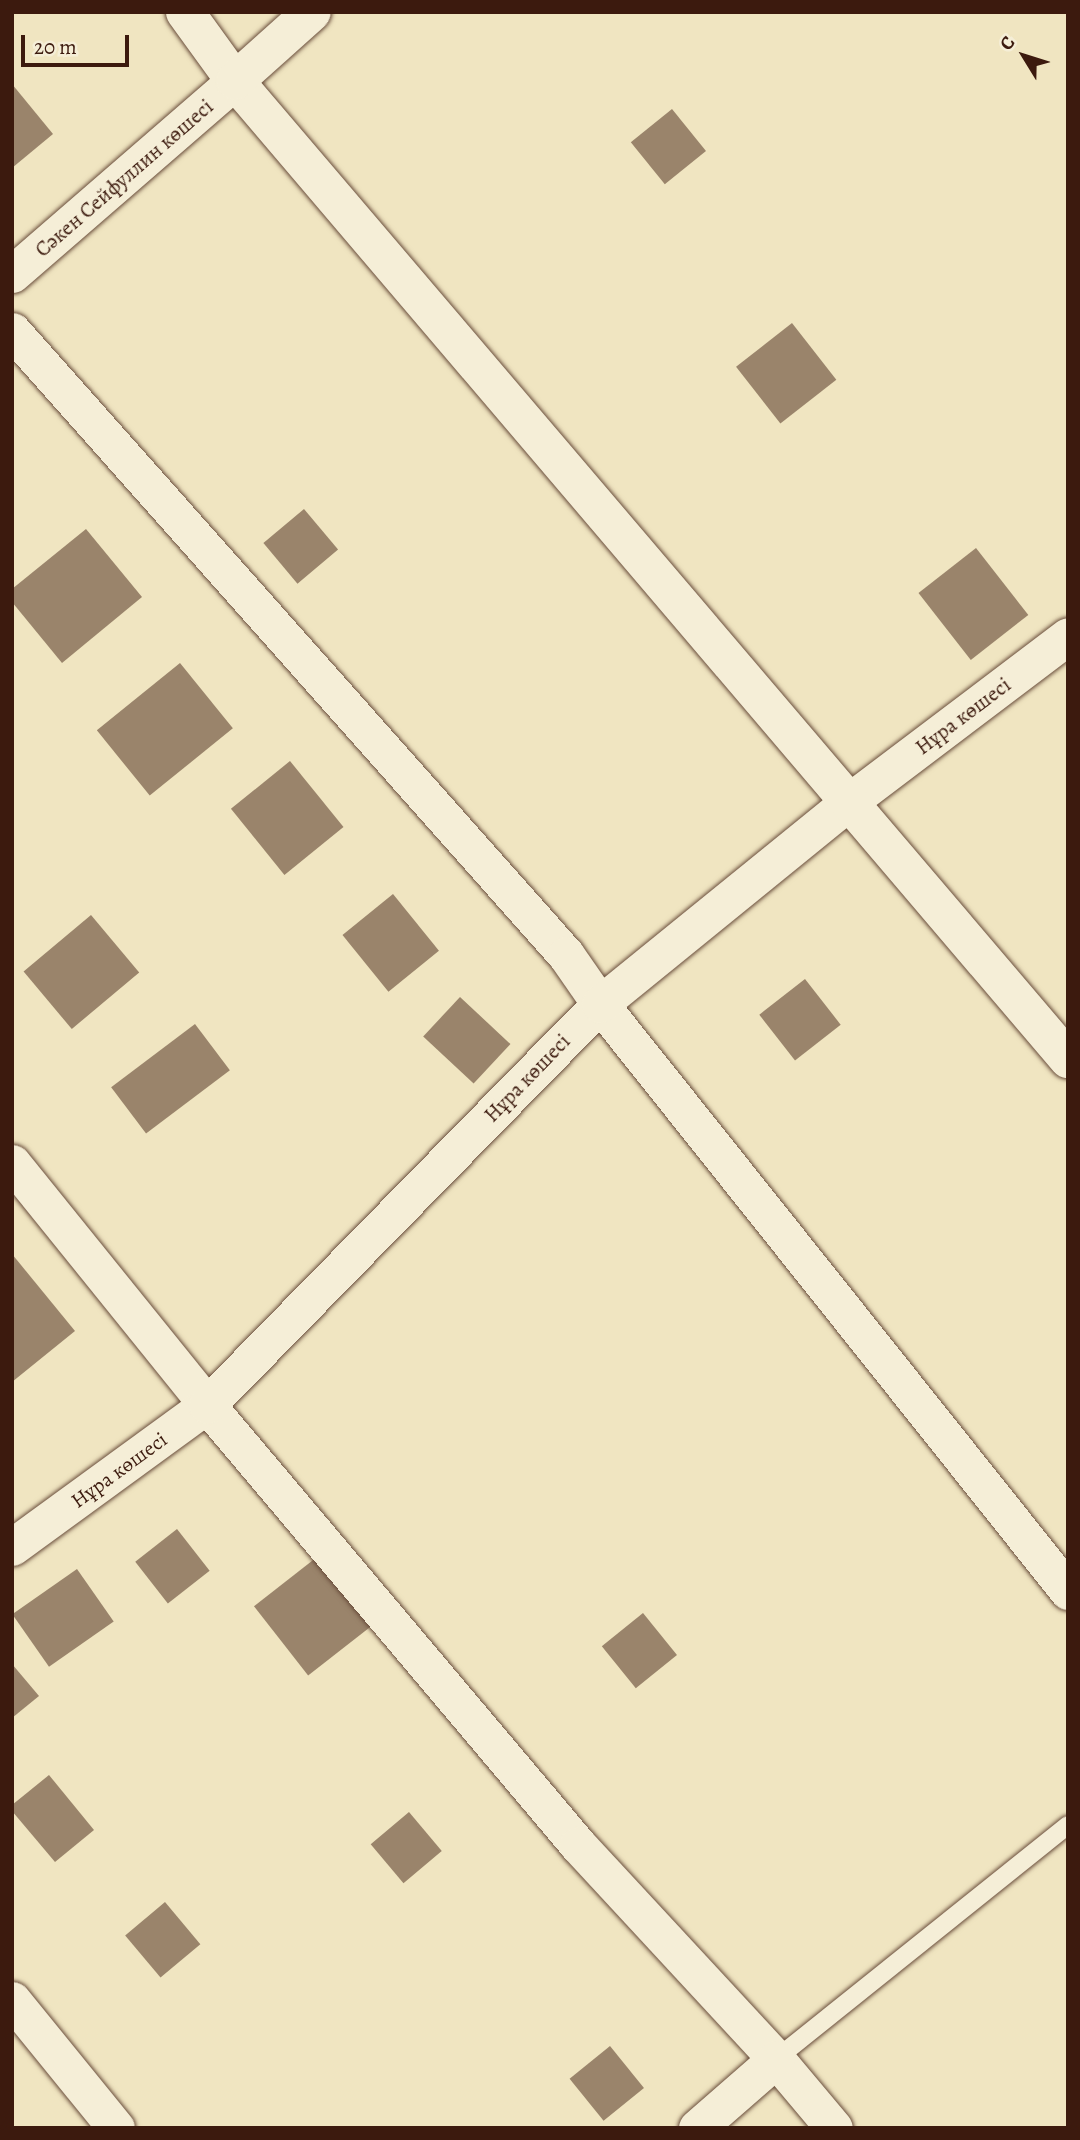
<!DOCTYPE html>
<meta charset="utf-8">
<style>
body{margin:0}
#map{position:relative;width:1080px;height:2140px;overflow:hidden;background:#f0e5c1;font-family:Alegreya,serif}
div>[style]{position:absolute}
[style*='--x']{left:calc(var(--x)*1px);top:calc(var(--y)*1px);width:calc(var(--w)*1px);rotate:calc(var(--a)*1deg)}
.building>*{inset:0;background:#9a846b;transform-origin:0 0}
.roads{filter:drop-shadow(0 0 2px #694d3b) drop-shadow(0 0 2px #694d3b)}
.service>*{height:18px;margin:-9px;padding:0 9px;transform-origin:9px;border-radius:9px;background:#f5eed7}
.minor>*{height:37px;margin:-18.5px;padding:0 18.5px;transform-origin:18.5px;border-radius:18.5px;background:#f5eed7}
.tertiary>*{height:38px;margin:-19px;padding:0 19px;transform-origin:19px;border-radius:19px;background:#f5eed7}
span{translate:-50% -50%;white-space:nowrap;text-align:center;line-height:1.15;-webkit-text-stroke:5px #f5eed7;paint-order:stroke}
.street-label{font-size:21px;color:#3c1a0e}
.frame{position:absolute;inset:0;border:14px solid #3c1a0e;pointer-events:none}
.north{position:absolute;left:989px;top:21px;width:70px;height:70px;-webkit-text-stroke:5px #f5eed7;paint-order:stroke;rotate:308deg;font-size:19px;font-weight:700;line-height:28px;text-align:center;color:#3c1a0e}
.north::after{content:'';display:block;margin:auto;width:24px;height:32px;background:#3c1a0e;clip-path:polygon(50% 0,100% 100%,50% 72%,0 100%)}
.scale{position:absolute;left:21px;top:35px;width:108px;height:32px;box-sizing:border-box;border:4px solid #3c1a0e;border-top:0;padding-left:9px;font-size:21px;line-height:24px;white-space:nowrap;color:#3c1a0e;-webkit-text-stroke:5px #f5eed7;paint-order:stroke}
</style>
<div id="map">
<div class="building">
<i style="clip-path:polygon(12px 84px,53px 134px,12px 168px)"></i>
<i style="left:672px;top:109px;width:54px;height:53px;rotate:51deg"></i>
<i style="left:792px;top:323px;width:72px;height:71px;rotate:52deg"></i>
<i style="left:304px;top:509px;width:53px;height:53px;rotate:50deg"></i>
<i style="clip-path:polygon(86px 529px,142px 597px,62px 663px,12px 602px,12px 589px)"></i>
<i style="left:976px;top:548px;width:85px;height:73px;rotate:52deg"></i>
<i style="left:180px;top:663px;width:84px;height:107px;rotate:51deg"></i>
<i style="left:290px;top:761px;width:85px;height:76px;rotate:51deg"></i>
<i style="left:393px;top:894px;width:73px;height:65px;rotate:51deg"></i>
<i style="left:91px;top:915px;width:75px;height:88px;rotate:50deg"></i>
<i style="left:805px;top:979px;width:58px;height:58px;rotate:52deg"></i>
<i style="left:460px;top:997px;width:69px;height:54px;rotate:43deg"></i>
<i style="left:195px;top:1024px;width:58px;height:105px;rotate:53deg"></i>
<i style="clip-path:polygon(12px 1254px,75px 1331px,12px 1382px)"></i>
<i style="left:177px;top:1529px;width:53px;height:53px;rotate:52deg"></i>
<i style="left:317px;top:1557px;width:88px;height:80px;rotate:52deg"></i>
<i style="left:77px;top:1569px;width:64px;height:79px;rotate:55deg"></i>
<i style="left:643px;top:1613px;width:54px;height:53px;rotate:51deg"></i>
<i style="clip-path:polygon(12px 1664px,39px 1696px,12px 1718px)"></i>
<i style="clip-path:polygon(49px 1775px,94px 1830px,55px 1862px,12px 1811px,12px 1805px)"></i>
<i style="left:409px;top:1812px;width:51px;height:50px;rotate:50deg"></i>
<i style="left:165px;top:1902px;width:55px;height:52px;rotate:50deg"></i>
<i style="left:610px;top:2046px;width:54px;height:52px;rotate:51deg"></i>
</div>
<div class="roads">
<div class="service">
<i style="--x:776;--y:2059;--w:374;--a:-38.7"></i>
</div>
<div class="minor">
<i style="--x:12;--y:274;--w:295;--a:-40.9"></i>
<i style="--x:12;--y:331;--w:834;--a:48.4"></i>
<i style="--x:566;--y:955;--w:60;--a:55.2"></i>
<i style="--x:600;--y:1004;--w:751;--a:51.44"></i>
<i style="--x:12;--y:1163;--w:311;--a:51.1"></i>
<i style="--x:207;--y:1405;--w:576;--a:49.86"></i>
<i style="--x:578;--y:1845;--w:292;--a:47.2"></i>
<i style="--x:776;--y:2059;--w:90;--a:50"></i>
<i style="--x:12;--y:1547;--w:241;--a:-36.1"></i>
<i style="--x:207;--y:1405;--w:561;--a:-45.58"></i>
<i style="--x:600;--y:1004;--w:322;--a:-39.1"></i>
<i style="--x:850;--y:801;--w:273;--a:-37.1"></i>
<i style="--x:12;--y:2000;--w:165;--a:50.9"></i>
<i style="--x:697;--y:2128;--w:105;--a:-41.1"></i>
</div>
<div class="tertiary">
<i style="--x:185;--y:12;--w:85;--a:54.1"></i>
<i style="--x:235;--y:81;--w:1285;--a:49.58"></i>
<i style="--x:235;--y:81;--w:103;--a:-41.9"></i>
</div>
</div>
<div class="street-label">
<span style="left:124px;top:178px;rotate:-41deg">Сәкен Сейфуллин көшесі</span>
<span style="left:963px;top:716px;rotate:-37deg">Нұра көшесі</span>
<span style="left:527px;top:1078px;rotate:-46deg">Нұра көшесі</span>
<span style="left:119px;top:1470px;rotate:-36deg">Нұра көшесі</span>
</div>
<div class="frame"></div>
<div class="north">С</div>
<div class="scale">20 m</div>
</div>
